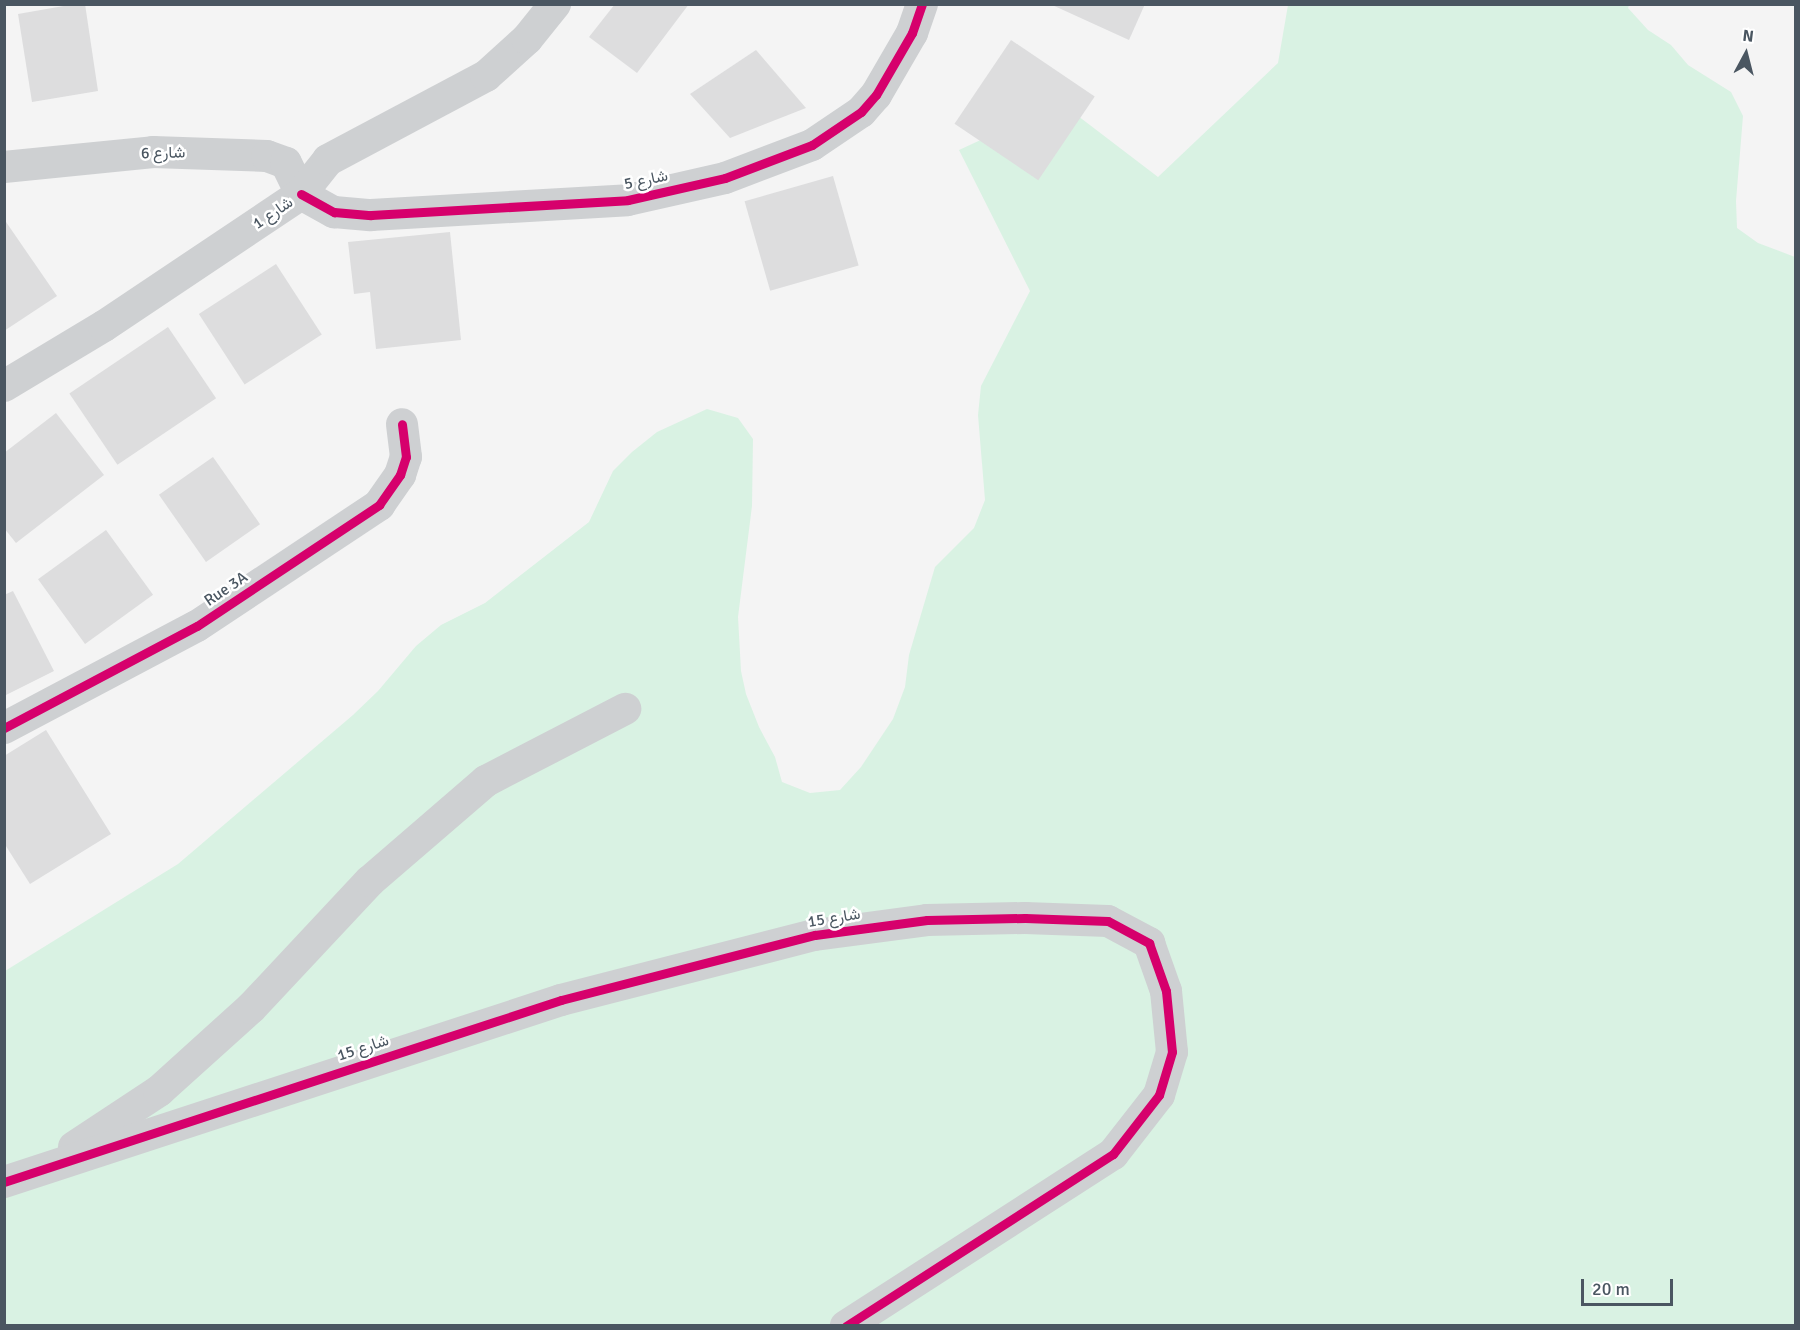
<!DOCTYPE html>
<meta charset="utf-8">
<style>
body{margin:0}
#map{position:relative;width:1800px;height:1330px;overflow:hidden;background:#f4f4f4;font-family:Signika,Vazirmatn,sans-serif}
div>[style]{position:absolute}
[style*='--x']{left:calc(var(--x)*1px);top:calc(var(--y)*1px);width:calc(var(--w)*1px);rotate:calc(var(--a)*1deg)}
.green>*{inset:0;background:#d9f2e3}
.building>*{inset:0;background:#ddddde;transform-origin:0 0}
.street>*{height:32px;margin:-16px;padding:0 16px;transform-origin:16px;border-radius:16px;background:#ced0d2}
.cycleway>*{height:9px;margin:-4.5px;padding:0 4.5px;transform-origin:4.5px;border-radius:4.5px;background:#d6006c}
span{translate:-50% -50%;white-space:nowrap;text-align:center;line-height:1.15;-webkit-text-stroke:5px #fff;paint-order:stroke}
.street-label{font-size:16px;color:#4a5661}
.frame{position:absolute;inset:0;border:6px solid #4a5661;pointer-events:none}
.north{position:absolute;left:1716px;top:24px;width:60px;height:60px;-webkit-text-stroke:4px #fff;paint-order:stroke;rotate:7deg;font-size:16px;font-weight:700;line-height:24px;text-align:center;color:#4a5661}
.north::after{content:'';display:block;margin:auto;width:21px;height:27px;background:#4a5661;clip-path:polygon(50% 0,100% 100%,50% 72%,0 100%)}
.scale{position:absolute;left:1581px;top:1279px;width:92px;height:27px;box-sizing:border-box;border:3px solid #4a5661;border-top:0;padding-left:8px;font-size:18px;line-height:21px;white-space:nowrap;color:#4a5661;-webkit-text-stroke:4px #fff;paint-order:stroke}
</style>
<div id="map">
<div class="green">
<i style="clip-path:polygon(1288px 5px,1629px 5px,1628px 8px,1648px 30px,1671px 45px,1688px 65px,1731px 92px,1743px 116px,1736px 201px,1737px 228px,1758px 243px,1795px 257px,1795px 1325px,5px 1326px,5px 971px,178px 864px,353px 715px,378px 691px,416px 646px,441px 625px,485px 603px,589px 522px,613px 471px,632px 452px,657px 432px,707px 409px,738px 418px,753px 439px,752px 506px,738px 617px,741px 671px,746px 694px,759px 727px,775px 757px,782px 782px,810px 793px,840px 790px,861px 767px,893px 719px,905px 687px,909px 655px,935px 567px,974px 528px,985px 500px,978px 415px,981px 386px,1030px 291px,959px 150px,1061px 103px,1158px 177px,1278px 63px)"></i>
</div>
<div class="building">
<i style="clip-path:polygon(75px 4px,85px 4px,98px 91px,32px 102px,18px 14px)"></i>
<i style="clip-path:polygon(615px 4px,689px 4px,637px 73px,589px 37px)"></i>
<i style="clip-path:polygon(1050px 4px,1145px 4px,1129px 40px)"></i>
<i style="left:1011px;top:40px;width:101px;height:101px;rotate:34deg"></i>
<i style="clip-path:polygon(756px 50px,806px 108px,730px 138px,690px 94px)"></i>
<i style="left:833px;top:176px;width:93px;height:92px;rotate:74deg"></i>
<i style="clip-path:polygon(4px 219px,57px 296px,4px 331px)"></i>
<i style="clip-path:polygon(450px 232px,461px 340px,376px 349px,370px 292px,354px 294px,348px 242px)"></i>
<i style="left:276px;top:264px;width:84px;height:92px;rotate:57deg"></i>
<i style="left:168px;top:327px;width:86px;height:119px;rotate:56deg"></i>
<i style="clip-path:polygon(56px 413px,104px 475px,16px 543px,4px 528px,4px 453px)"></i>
<i style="left:213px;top:457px;width:82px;height:66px;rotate:55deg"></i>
<i style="left:106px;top:530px;width:80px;height:84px;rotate:54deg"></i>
<i style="clip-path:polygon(13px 591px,54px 671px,4px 696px,4px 595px)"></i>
<i style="clip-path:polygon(46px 730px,111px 834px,30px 884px,4px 843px,4px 756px)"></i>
</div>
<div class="street">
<i style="--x:4;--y:167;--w:150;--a:-5.7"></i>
<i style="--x:153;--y:152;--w:114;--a:2"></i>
<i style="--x:267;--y:156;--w:20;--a:20"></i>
<i style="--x:286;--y:163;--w:34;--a:64"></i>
<i style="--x:301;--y:194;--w:38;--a:29"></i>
<i style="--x:334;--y:212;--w:37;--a:5"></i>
<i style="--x:371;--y:215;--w:257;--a:-3.3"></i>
<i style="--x:628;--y:200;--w:99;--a:-12.8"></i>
<i style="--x:725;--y:178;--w:93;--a:-20.8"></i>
<i style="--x:812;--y:145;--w:59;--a:-34"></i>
<i style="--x:861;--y:112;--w:23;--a:-49"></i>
<i style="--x:876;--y:95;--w:72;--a:-59.9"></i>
<i style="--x:912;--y:33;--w:31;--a:-71"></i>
<i style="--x:4;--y:386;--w:117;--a:-31"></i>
<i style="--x:104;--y:326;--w:237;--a:-33.8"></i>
<i style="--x:301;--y:194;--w:43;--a:-51.5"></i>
<i style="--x:328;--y:160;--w:179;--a:-28"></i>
<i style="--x:486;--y:76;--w:55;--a:-42.1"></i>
<i style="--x:527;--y:39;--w:45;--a:-51.3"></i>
<i style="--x:4;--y:728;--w:218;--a:-27.9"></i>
<i style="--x:197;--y:626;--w:219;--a:-33.6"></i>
<i style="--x:379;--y:505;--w:37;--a:-55"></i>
<i style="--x:400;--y:475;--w:19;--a:-72"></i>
<i style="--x:406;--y:457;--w:33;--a:-97"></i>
<i style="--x:74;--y:1147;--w:102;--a:-33.4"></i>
<i style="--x:159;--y:1091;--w:124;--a:-42.1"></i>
<i style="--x:251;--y:1008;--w:174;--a:-46.9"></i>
<i style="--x:370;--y:881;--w:153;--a:-40.8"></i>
<i style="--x:486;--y:781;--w:157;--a:-27.4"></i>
<i style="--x:4;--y:1182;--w:586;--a:-18.09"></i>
<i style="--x:561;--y:1000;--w:262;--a:-14.4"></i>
<i style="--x:815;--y:935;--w:113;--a:-7.6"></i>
<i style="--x:927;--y:920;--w:98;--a:-1.2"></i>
<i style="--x:1025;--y:918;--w:83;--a:2.1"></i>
<i style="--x:1108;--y:921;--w:47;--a:28.2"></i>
<i style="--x:1149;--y:943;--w:51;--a:70.5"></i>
<i style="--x:1166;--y:991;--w:61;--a:84.4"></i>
<i style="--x:1172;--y:1052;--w:45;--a:106.8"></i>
<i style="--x:1159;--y:1095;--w:75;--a:127.9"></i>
<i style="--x:1113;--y:1154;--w:318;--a:147.2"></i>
</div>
<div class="cycleway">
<i style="--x:301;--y:194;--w:38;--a:29"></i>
<i style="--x:334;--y:212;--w:37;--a:5"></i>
<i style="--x:371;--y:215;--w:257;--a:-3.3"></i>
<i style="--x:628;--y:200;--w:99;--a:-12.8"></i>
<i style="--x:725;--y:178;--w:93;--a:-20.8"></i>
<i style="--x:812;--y:145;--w:59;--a:-34"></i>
<i style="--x:861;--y:112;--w:23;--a:-49"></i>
<i style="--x:876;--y:95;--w:72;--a:-59.9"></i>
<i style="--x:912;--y:33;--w:31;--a:-71"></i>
<i style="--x:4;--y:728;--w:218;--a:-27.9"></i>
<i style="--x:197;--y:626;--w:219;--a:-33.6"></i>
<i style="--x:379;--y:505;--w:37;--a:-55"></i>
<i style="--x:400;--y:475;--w:19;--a:-72"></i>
<i style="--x:406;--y:457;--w:33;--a:-97"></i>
<i style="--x:4;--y:1182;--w:586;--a:-18.09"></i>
<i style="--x:561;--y:1000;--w:262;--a:-14.4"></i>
<i style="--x:815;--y:935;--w:113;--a:-7.6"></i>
<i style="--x:927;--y:920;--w:98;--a:-1.2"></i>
<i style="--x:1025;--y:918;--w:83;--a:2.1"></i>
<i style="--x:1108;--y:921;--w:47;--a:28.2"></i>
<i style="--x:1149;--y:943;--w:51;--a:70.5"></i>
<i style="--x:1166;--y:991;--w:61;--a:84.4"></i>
<i style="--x:1172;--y:1052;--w:45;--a:106.8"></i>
<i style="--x:1159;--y:1095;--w:75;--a:127.9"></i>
<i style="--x:1113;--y:1154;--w:318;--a:147.2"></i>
</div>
<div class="street-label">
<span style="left:163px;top:153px;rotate:-1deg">شارع 6</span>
<span style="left:646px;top:180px;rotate:-12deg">شارع 5</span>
<span style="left:273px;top:213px;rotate:-34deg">شارع 1</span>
<span style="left:226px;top:589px;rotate:-34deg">Rue 3A</span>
<span style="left:834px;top:918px;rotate:-9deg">شارع 15</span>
<span style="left:363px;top:1048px;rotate:-18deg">شارع 15</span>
</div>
<div class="frame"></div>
<div class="north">N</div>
<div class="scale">20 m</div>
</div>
